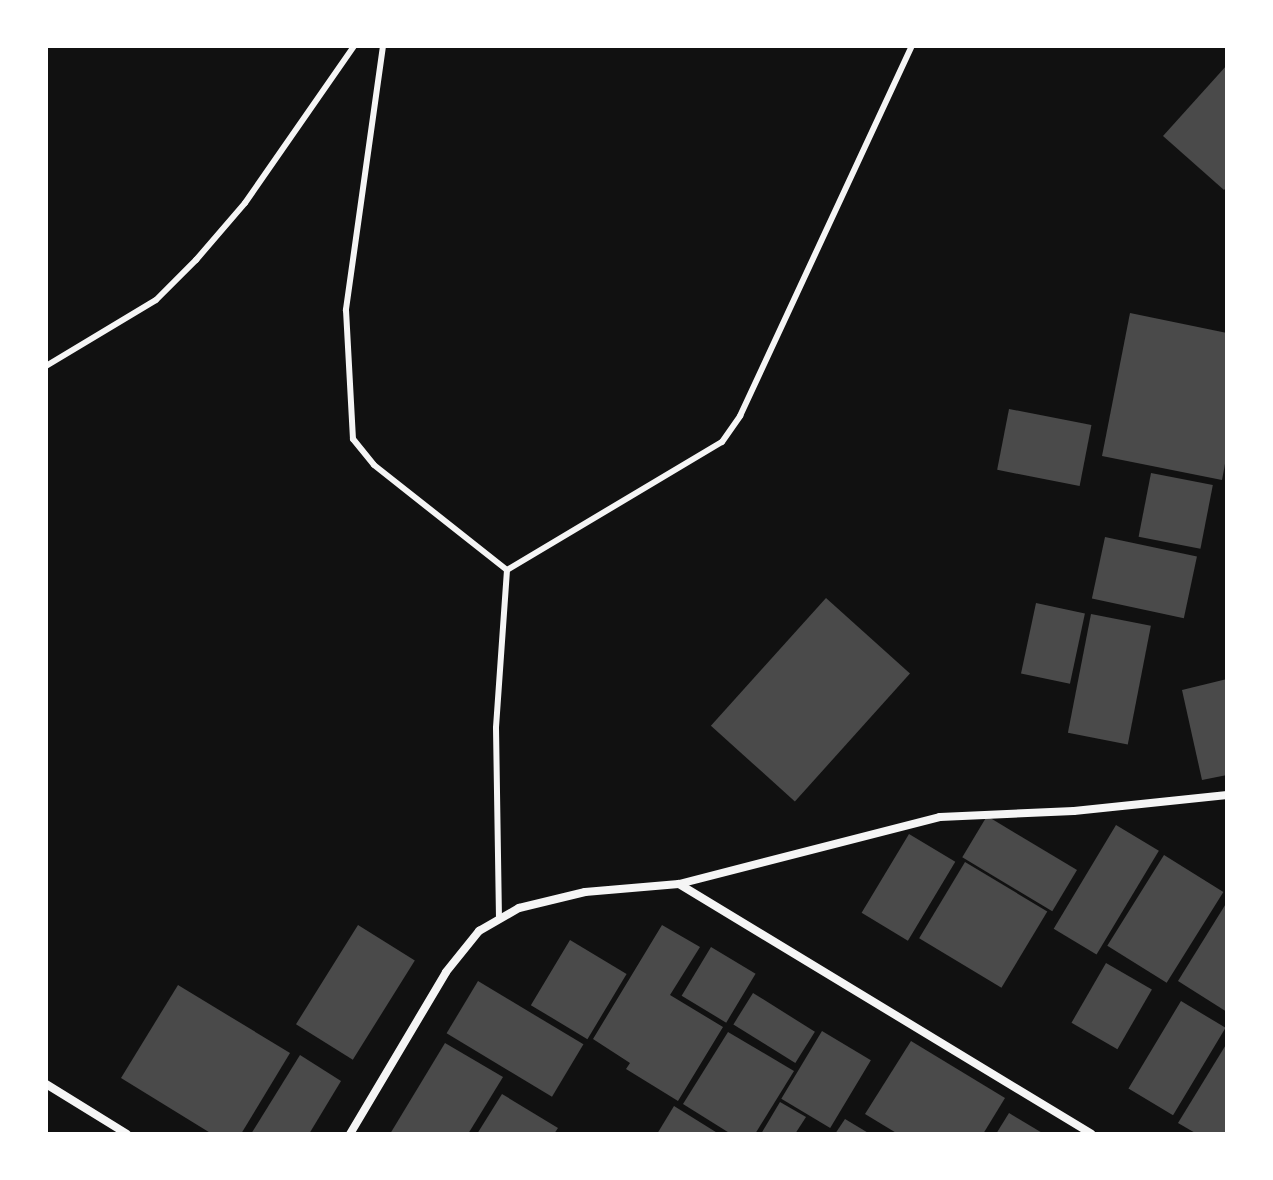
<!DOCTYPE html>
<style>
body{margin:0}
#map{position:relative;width:1273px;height:1180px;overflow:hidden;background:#111;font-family:Signika,sans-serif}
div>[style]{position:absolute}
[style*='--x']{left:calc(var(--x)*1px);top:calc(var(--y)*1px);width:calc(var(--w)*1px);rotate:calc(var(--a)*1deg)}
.building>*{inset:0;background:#4a4a4a;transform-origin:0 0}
.service>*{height:6px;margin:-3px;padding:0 3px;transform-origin:3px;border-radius:3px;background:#f5f5f5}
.minor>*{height:8px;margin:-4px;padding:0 4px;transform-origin:4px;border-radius:4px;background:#f5f5f5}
span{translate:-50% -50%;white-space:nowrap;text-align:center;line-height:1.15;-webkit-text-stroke:7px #fff;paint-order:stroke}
.frame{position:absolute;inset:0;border:48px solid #fff;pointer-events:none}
</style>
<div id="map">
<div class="building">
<i style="clip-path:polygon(1227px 65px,1227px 187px,1224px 190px,1163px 136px)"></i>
<i style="clip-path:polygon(1130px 313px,1227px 333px,1227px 453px,1222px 480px,1102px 456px)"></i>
<i style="left:1009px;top:409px;width:84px;height:62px;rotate:11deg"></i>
<i style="left:1151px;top:473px;width:63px;height:65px;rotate:11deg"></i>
<i style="left:1105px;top:537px;width:94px;height:63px;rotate:12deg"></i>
<i style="left:826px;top:598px;width:113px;height:172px;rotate:42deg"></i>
<i style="left:1036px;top:603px;width:50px;height:72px;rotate:12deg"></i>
<i style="left:1091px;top:614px;width:61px;height:121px;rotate:11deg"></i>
<i style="clip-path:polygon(1227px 679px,1227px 775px,1202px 780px,1182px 690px)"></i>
<i style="left:987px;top:816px;width:105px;height:48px;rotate:31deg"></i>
<i style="left:1116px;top:825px;width:50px;height:121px;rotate:31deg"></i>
<i style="left:909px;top:834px;width:54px;height:92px;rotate:31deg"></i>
<i style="left:1164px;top:855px;width:70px;height:107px;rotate:32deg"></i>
<i style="left:965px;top:862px;width:96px;height:89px;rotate:31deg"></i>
<i style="clip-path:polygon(1227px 902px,1227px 1012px,1178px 981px)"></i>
<i style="left:358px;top:925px;width:67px;height:117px;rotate:32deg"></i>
<i style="clip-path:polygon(662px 925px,700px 947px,670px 995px,723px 1027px,678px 1101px,626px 1069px,630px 1063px,593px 1039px)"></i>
<i style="left:570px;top:940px;width:66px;height:76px;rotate:31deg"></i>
<i style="left:711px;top:947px;width:52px;height:57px;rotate:31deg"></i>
<i style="left:1106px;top:963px;width:53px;height:69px;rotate:30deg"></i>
<i style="left:478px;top:981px;width:123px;height:61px;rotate:31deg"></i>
<i style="clip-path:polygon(178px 985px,290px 1053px,241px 1134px,212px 1134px,121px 1078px)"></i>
<i style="left:753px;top:993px;width:73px;height:37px;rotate:32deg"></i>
<i style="left:1181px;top:1001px;width:52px;height:102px;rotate:31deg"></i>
<i style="left:822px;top:1031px;width:57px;height:79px;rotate:31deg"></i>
<i style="clip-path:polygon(728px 1032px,794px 1071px,755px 1134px,731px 1134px,683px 1104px)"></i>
<i style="clip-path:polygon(911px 1041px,1005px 1098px,983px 1134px,898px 1134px,865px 1114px)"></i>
<i style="clip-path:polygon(445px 1043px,503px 1077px,468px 1134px,390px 1134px)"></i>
<i style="clip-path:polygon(1227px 1043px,1227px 1134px,1197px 1134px,1178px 1123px)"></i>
<i style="clip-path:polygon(300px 1055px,341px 1081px,309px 1134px,251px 1134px)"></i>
<i style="clip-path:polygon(502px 1094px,558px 1128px,554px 1134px,477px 1134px)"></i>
<i style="clip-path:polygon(780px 1102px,806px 1117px,795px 1134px,761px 1134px)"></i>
<i style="clip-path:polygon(674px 1106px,719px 1134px,657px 1134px)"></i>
<i style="clip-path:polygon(1009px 1113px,1044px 1134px,996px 1134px)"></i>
<i style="clip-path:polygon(845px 1119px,870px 1134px,835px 1134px)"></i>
</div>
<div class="service">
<i style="--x:383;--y:46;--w:267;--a:98"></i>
<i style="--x:346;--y:310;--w:129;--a:86.9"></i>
<i style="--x:353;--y:439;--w:33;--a:51"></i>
<i style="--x:374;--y:465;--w:169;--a:38.3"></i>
<i style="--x:507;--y:570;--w:158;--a:94"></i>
<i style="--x:496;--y:728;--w:191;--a:89.1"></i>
<i style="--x:46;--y:366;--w:128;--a:-31"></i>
<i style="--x:156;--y:300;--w:57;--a:-45"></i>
<i style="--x:196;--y:260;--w:75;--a:-49.3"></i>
<i style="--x:245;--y:203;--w:191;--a:-55.2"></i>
<i style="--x:507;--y:570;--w:250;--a:-30.8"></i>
<i style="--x:722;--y:442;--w:32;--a:-55"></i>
<i style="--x:740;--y:416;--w:408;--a:-65.1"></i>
</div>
<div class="minor">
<i style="--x:679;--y:884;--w:269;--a:-14.4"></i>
<i style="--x:940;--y:817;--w:134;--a:-2.6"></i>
<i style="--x:1074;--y:811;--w:154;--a:-6"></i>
<i style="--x:46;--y:1084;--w:95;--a:31.7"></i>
<i style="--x:350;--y:1134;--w:188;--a:-59.3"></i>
<i style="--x:446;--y:972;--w:53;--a:-51.2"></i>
<i style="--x:479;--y:931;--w:46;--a:-29.9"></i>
<i style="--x:519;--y:908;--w:68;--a:-13.6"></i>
<i style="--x:585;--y:892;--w:94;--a:-4.9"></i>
<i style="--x:679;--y:884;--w:482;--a:31.2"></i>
</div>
<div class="frame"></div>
</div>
